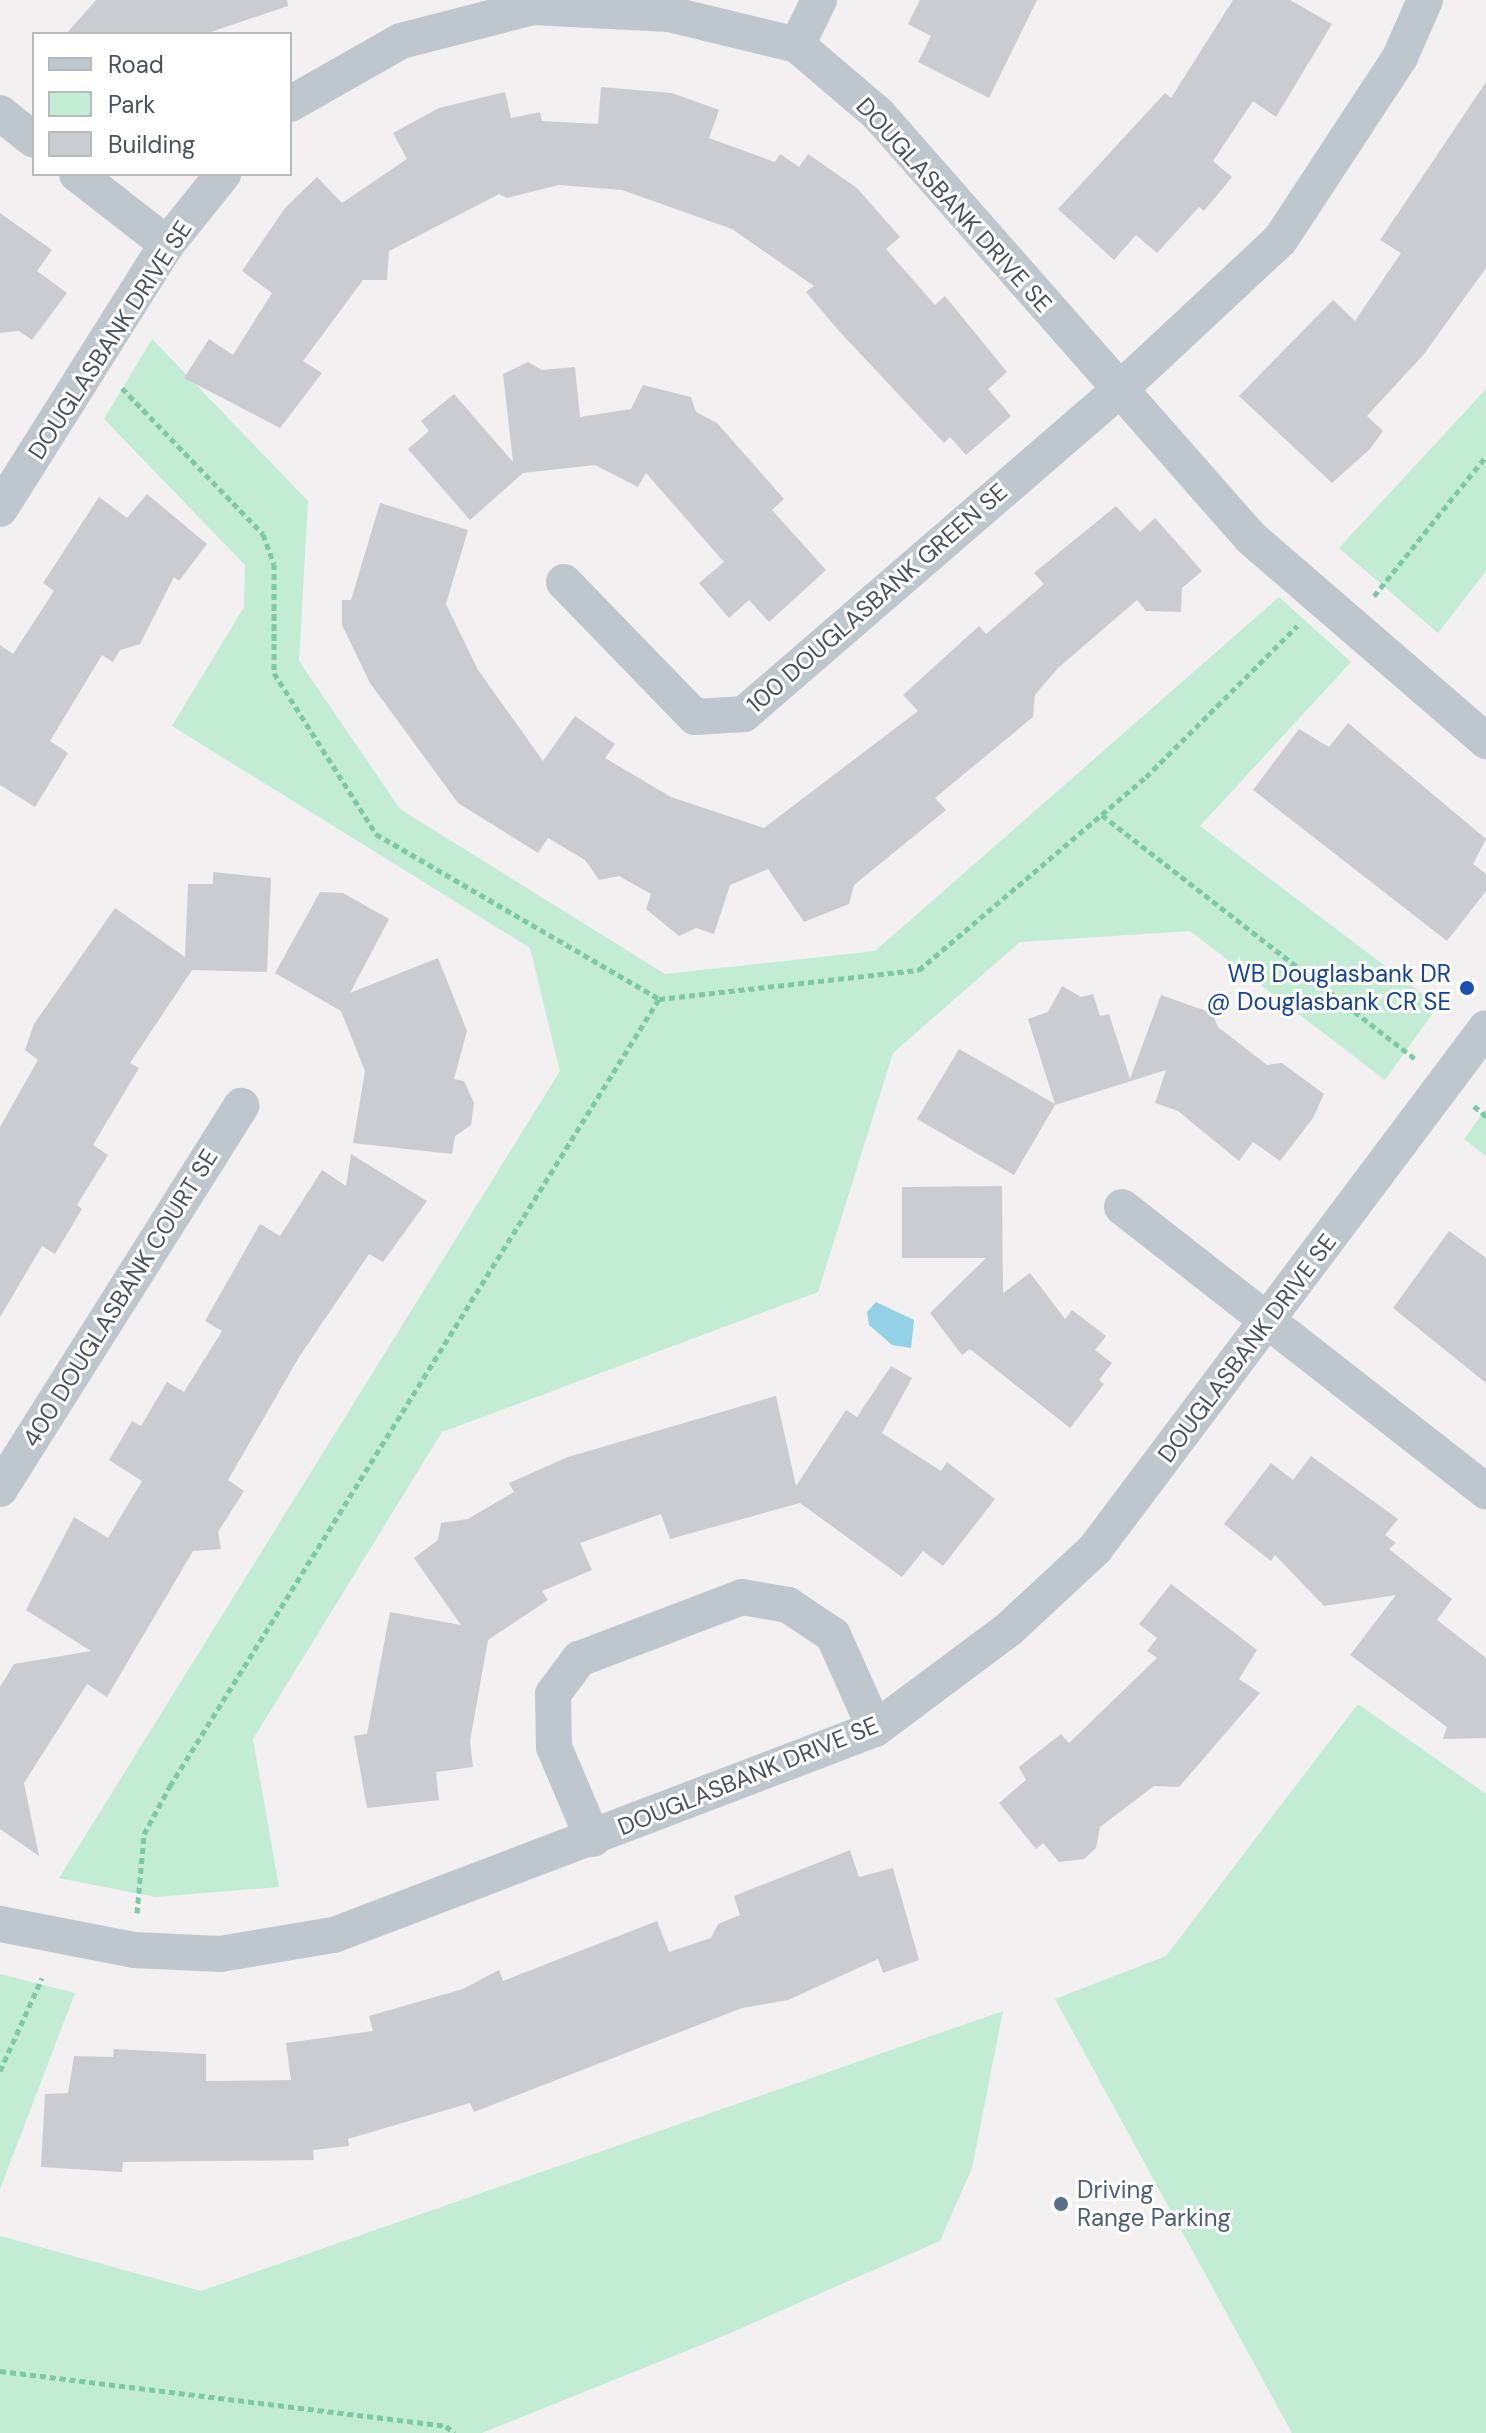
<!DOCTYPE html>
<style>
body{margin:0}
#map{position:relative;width:1486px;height:2433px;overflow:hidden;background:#f2f0f0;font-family:"DM Sans",sans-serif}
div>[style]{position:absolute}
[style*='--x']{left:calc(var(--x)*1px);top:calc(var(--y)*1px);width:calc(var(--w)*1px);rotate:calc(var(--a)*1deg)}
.green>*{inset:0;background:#c2ecd4}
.water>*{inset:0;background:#92d1e6}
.building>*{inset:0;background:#caccd2}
.path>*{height:5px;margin-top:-2.5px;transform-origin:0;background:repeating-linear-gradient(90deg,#7dc8a5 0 6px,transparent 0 10px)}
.minor>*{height:36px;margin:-18px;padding:0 18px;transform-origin:18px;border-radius:18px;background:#bfc7ce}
.dots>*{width:22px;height:22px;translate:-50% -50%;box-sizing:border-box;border:4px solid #fff;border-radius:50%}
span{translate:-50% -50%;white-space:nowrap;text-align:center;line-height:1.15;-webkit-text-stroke:6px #fff;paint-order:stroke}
.street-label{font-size:24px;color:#49525c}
.transit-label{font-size:24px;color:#164399}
.right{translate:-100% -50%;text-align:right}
.service-label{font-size:24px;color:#4e5e75}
.left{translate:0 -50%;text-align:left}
.legend{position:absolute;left:32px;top:32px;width:260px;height:144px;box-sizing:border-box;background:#fff;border:2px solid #b6babe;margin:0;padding:10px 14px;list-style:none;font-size:24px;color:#49525c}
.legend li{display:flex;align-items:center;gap:16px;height:40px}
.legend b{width:40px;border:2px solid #b6babe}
</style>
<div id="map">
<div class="green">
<i style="clip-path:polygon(152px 339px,308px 501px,299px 661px,400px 809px,665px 974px,875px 951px,1279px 597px,1351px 662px,1200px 826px,1438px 1006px,1385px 1080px,1190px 931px,1020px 942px,893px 1053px,818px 1292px,442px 1432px,253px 1739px,279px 1887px,155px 1897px,59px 1878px,560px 1071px,530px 948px,172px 726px,244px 607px,245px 565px,104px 419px)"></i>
<i style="clip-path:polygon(1486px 389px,1486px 571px,1438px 633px,1339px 548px)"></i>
<i style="clip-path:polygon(1486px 1109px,1486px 1156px,1464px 1139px)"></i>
<i style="clip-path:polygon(1358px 1704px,1486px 1794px,1486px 2433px,1292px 2433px,1055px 1999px,1166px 1956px)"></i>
<i style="clip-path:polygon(0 1974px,75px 1993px,0 2189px)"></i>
<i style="clip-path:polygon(1003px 2011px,972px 2168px,940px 2241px,721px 2337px,482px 2433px,0 2433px,0 2236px,201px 2291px)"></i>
</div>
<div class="water">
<i style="clip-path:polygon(876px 1302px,914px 1320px,911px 1348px,892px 1345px,869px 1325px,867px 1312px)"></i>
</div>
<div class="building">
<i style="clip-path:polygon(96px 0,287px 0,288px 6px,205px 34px,66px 34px)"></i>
<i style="clip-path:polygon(920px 0,1037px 0,989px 98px,918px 62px,931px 36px,908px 24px)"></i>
<i style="clip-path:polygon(1233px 0,1290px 0,1332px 24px,1276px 117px,1253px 101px,1213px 161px,1232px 177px,1204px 211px,1199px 207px,1157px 253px,1136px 235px,1114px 260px,1058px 209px,1165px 93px,1171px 98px)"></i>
<i style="clip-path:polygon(1486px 82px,1486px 268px,1424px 354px,1367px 416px,1383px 431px,1370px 449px,1332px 483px,1239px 396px,1333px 300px,1355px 321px,1401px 253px,1380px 240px)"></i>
<i style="clip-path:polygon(601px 87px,672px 93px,719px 110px,709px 138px,775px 162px,780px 154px,799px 167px,808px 154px,857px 188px,900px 237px,886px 249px,935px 305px,945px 296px,1007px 372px,988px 389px,1011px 416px,966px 455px,950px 437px,944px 443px,839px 331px,806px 292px,814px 286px,732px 229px,622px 190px,559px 185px,507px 198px,499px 194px,389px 251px,387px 280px,363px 280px,303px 361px,322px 373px,280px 428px,184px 378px,209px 339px,233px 355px,272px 293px,242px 271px,285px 208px,317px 177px,342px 203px,407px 159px,393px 133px,439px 108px,505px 92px,511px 118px,540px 112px,542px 121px,598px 124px)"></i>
<i style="clip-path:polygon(0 213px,52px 250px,37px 271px,67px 293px,32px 340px,19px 331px,0 333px)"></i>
<i style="clip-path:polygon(528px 362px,542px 370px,575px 367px,580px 417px,631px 409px,643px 385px,691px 397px,696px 412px,717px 423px,784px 499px,772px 510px,826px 570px,769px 622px,749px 600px,729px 618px,699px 583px,724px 562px,646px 473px,638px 487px,595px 465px,523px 473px,470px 520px,408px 449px,429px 431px,421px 421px,454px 394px,513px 462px,503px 374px)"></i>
<i style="clip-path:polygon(147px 494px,207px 544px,179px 581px,174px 577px,140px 644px,120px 650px,113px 662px,102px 655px,50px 741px,68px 753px,35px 807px,0 785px,0 645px,13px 654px,54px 591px,43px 583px,99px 497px,127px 518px)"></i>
<i style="clip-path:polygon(380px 503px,468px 530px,446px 604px,478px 670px,543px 761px,575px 716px,615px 744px,605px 758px,671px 797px,764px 828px,918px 711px,903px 695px,979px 626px,986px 634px,1044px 584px,1034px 573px,1116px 506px,1140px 532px,1155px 518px,1202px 571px,1182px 588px,1181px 612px,1146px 611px,1137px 600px,1058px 668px,1035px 695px,1033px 717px,935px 798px,946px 810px,854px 885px,849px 904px,804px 922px,768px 869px,730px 885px,714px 934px,696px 928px,679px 936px,646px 909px,651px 894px,619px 876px,599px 880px,585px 860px,548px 838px,538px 853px,458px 803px,370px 683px,342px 625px,342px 600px,351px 600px)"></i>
<i style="clip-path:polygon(1348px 723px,1486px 839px,1473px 864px,1486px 874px,1486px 891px,1447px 941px,1253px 790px,1299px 729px,1329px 747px)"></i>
<i style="clip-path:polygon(213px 872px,271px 878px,267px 972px,192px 970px,130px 1063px,139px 1068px,93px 1145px,108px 1155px,77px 1205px,82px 1209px,55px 1254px,42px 1246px,0 1317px,0 1127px,38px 1060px,25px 1050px,34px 1024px,115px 908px,185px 957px,188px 884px,213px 884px)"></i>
<i style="clip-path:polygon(320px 892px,343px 893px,389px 919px,350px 993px,438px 958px,467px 1031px,454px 1079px,464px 1081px,474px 1103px,471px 1125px,455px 1136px,452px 1154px,353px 1143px,365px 1071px,341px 1011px,275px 973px)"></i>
<i style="clip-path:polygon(1062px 986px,1081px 997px,1093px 994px,1100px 1016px,1109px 1014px,1130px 1079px,1161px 995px,1212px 1013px,1218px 1027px,1267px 1065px,1282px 1063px,1324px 1094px,1313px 1118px,1280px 1161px,1253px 1142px,1239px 1161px,1178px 1111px,1155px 1103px,1166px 1070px,1055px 1105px,1014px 1175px,917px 1119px,959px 1049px,1055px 1104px,1028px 1019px,1048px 1012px)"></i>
<i style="clip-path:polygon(351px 1154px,427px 1201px,383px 1262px,369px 1254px,299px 1357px,228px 1480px,244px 1491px,218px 1532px,221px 1549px,193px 1551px,107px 1697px,87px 1684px,24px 1783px,39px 1856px,0 1829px,0 1687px,14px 1664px,91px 1651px,26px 1610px,74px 1517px,108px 1538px,142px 1481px,109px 1460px,132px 1421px,141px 1426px,167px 1382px,184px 1392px,222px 1331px,205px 1321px,260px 1224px,280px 1236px,322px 1170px,346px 1186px)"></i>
<i style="clip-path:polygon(1002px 1186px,1003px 1293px,1030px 1273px,1065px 1319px,1072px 1310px,1106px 1336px,1095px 1350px,1112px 1363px,1099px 1380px,1104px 1384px,1070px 1428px,970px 1349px,962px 1355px,930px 1313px,986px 1258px,902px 1258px,902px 1187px)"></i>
<i style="clip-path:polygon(1449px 1231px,1486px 1258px,1486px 1383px,1393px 1308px)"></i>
<i style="clip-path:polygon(891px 1366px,912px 1378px,882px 1433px,941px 1471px,947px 1462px,995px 1499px,943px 1566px,923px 1551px,902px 1577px,800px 1503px,670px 1539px,661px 1514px,580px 1543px,592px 1570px,542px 1591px,548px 1600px,488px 1640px,470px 1741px,473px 1767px,436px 1772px,439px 1800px,367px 1808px,354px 1736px,367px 1734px,390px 1612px,461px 1625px,414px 1558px,438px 1540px,441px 1523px,468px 1519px,514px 1492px,509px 1483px,568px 1457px,776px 1396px,796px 1486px,846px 1410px,857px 1417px)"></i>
<i style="clip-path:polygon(1311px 1456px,1398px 1519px,1385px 1535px,1396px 1543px,1389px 1549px,1452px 1599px,1437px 1620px,1486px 1658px,1486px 1738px,1443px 1739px,1447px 1727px,1350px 1655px,1396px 1595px,1324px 1606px,1275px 1555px,1271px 1561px,1224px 1524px,1271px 1463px,1293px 1480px)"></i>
<i style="clip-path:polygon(1171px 1584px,1257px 1650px,1239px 1679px,1260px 1693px,1179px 1787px,1154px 1786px,1100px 1827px,1096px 1848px,1084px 1859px,1059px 1862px,1043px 1843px,1036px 1849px,999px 1803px,1026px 1780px,1019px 1767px,1061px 1734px,1069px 1743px,1157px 1658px,1147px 1651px,1157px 1638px,1139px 1624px)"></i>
<i style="clip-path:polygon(850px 1850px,859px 1877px,893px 1868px,919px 1960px,883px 1973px,878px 1959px,788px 2000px,742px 2008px,474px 2112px,470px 2103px,348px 2139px,349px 2146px,313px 2150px,314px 2160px,123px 2162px,122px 2172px,41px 2167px,45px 2094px,68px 2093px,74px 2056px,113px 2057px,114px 2049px,206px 2054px,206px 2081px,291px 2080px,286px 2043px,373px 2031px,369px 2016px,463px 1989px,499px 1970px,503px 1981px,657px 1921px,669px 1952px,711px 1938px,718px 1924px,740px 1915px,734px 1896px)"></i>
</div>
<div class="path">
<i style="--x:122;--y:388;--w:203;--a:46"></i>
<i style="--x:263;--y:534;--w:32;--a:70"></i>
<i style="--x:274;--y:564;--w:109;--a:90"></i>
<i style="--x:274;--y:673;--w:191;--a:57.6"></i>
<i style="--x:376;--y:834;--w:328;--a:30.2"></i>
<i style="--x:1374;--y:596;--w:179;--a:-51.3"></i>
<i style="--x:1102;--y:815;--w:399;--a:37.9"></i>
<i style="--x:1474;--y:1106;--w:16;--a:40"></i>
<i style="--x:137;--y:1913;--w:79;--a:-84.9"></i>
<i style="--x:144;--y:1834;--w:55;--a:-61.6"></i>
<i style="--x:170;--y:1786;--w:927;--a:-58.15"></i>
<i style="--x:659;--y:999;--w:262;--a:-6.4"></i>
<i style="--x:919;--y:970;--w:298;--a:-40.4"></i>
<i style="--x:1146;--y:777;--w:214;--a:-45"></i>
<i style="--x:0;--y:2071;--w:102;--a:-65.7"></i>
<i style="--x:0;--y:2371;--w:449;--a:7"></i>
<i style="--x:446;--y:2426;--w:11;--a:41"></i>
</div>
<div class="minor">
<i style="--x:797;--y:45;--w:50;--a:-63.9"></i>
<i style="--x:290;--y:104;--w:128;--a:-29.6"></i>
<i style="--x:401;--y:41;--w:135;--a:-14.5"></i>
<i style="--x:532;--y:7;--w:137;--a:2.9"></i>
<i style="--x:669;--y:14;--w:132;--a:13.6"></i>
<i style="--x:797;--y:45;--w:106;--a:40.4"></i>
<i style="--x:878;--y:114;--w:565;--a:48.66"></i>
<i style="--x:1251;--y:538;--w:311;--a:40.8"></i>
<i style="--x:0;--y:113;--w:43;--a:38.5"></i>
<i style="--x:77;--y:174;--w:114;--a:37.9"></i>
<i style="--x:0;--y:509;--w:313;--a:-57.8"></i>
<i style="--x:167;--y:244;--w:90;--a:-51.3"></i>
<i style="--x:564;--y:582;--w:188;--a:45.9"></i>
<i style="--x:695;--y:717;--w:49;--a:-3.5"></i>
<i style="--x:744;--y:714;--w:494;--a:-40.8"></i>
<i style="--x:1118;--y:391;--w:221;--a:-43"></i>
<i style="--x:1280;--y:240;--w:219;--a:-56.7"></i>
<i style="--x:1400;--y:57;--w:62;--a:-66.3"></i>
<i style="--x:1122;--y:1207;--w:462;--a:38"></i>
<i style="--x:0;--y:1489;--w:453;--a:-57.8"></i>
<i style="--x:593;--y:1839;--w:100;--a:-113"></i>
<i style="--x:554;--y:1747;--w:53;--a:-91.1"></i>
<i style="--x:553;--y:1694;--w:44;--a:-53.4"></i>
<i style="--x:579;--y:1659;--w:174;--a:-20.8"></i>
<i style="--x:742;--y:1597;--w:47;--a:9.9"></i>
<i style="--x:788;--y:1605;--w:54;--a:33.7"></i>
<i style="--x:833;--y:1635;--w:103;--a:65.9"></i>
<i style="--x:0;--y:1924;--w:136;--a:11"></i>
<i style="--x:134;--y:1950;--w:86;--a:2.7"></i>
<i style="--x:220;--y:1954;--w:116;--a:-9.5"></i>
<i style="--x:334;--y:1935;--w:579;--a:-20.85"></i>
<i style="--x:875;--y:1729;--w:167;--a:-36.7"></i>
<i style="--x:1009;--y:1629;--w:117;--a:-42.9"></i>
<i style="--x:1095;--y:1549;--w:651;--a:-53.11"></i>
</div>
<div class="dots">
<i style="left:1467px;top:988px;background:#1a4fb4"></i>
<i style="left:1061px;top:2204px;background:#5c6f8a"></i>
</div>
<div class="street-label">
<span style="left:954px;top:205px;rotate:48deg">DOUGLASBANK DRIVE SE</span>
<span style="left:110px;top:340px;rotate:-57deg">DOUGLASBANK DRIVE SE</span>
<span style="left:877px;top:598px;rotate:-41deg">100 DOUGLASBANK GREEN SE</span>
<span style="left:120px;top:1298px;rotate:-58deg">400 DOUGLASBANK COURT SE</span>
<span style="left:1247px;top:1348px;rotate:-53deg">DOUGLASBANK DRIVE SE</span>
<span style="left:748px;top:1776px;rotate:-22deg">DOUGLASBANK DRIVE SE</span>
</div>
<div class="transit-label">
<span class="right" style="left:1451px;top:988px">WB Douglasbank DR<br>@ Douglasbank CR SE</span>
</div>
<div class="service-label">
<span class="left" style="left:1077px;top:2204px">Driving<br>Range Parking</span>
</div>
<ul class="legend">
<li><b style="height:10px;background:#bfc7ce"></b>Road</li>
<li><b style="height:22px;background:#c2ecd4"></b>Park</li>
<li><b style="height:22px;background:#caccd2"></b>Building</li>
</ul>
</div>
